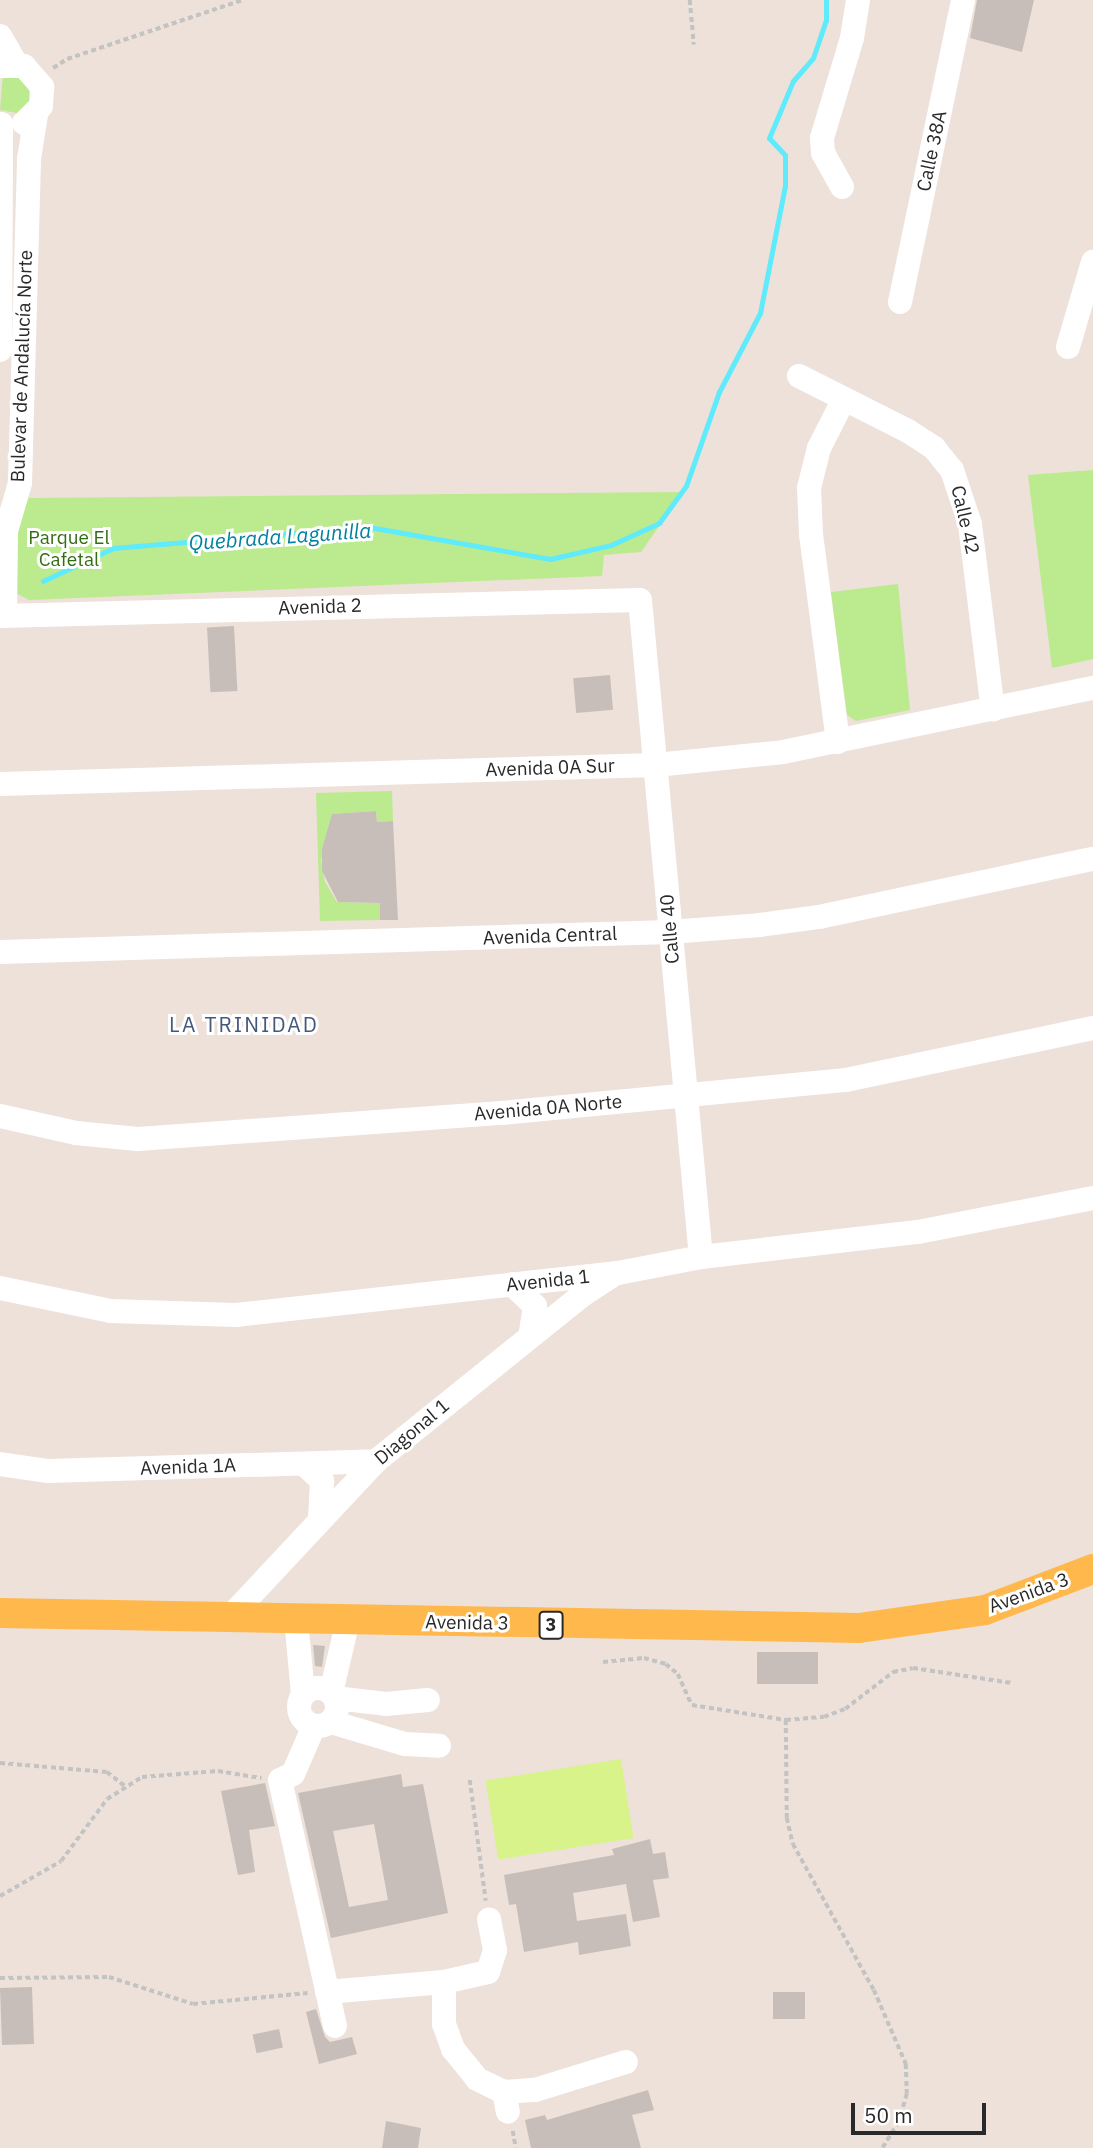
<!DOCTYPE html>
<meta charset="utf-8">
<style>
body{margin:0}
#map{position:relative;width:1093px;height:2148px;overflow:hidden;background:#ede1d9;font-family:"IBM Plex Sans",sans-serif}
div>[style]{position:absolute}
[style*='--x']{left:calc(var(--x)*1px);top:calc(var(--y)*1px);width:calc(var(--w)*1px);rotate:calc(var(--a)*1deg)}
.green>*{inset:0;background:#bcea8e}
.pitch>*{inset:0;background:#d7f389;transform-origin:0 0}
.stream>*{height:5px;margin:-2.5px;padding:0 2.5px;transform-origin:2.5px;border-radius:2.5px;background:#5febfb}
.building>*{inset:0;background:#c8beb9;transform-origin:0 0}
.path>*{height:3.5px;margin-top:-1.75px;transform-origin:0;background:repeating-linear-gradient(90deg,#c3c3c3 0 5px,transparent 0 8.5px)}
.minor>*{height:24px;margin:-12px;padding:0 12px;transform-origin:12px;border-radius:12px;background:#fff}
.minor>.ring{margin:-12px;padding:0;box-sizing:content-box;background:none;border:24px solid #fff;border-radius:50%}
.major>*{height:30px;margin:-15px;padding:0 15px;transform-origin:15px;border-radius:15px;background:#ffb84c}
span{translate:-50% -50%;white-space:nowrap;text-align:center;line-height:1.15;-webkit-text-stroke:6px #fff;paint-order:stroke}
.shield-label span{padding:2px 5px;background:#fff;border:2px solid;border-radius:5px;-webkit-text-stroke-width:0}
.shield-label{font-size:18px;color:#292929;font-weight:700}
.street-label{font-size:19px;color:#292929}
.park-label{font-size:19px;color:#336d12}
.water-label{font-size:21px;color:#01819f;font-style:italic}
.neighbourhood-label{font-size:21px;color:#44587e;letter-spacing:2px}
.scale{position:absolute;left:851px;top:2103px;width:135px;height:32px;box-sizing:border-box;border:4px solid #292929;border-top:0;padding-left:9px;font-size:21px;line-height:24px;white-space:nowrap;color:#292929;-webkit-text-stroke:5px #fff;paint-order:stroke}
</style>
<div id="map">
<div class="green">
<i style="clip-path:polygon(3px 75px,28px 80px,31px 100px,17px 113px,0 110px)"></i>
<i style="clip-path:polygon(1093px 470px,1093px 659px,1052px 668px,1028px 475px)"></i>
<i style="clip-path:polygon(683px 492px,641px 552px,604px 555px,602px 576px,29px 600px,14px 592px,14px 541px,28px 498px)"></i>
<i style="clip-path:polygon(898px 584px,910px 710px,856px 721px,847px 715px,831px 592px)"></i>
<i style="clip-path:polygon(392px 791px,393px 821px,377px 822px,376px 811px,332px 814px,321px 861px,325px 882px,337px 902px,380px 903px,380px 920px,320px 921px,316px 793px)"></i>
</div>
<div class="pitch">
<i style="left:621px;top:1759px;width:80px;height:137px;rotate:81deg"></i>
</div>
<div class="stream">
<i style="--x:43;--y:581;--w:77;--a:-25.2"></i>
<i style="--x:113;--y:548;--w:257;--a:-4.7"></i>
<i style="--x:369;--y:527;--w:184;--a:10"></i>
<i style="--x:550;--y:559;--w:63;--a:-12.9"></i>
<i style="--x:611;--y:545;--w:53;--a:-24.6"></i>
<i style="--x:659;--y:523;--w:46;--a:-53.9"></i>
<i style="--x:686;--y:486;--w:100;--a:-70.7"></i>
<i style="--x:719;--y:392;--w:89;--a:-62.6"></i>
<i style="--x:760;--y:313;--w:129;--a:-78.9"></i>
<i style="--x:785;--y:186;--w:31;--a:-90"></i>
<i style="--x:785;--y:155;--w:23;--a:-133"></i>
<i style="--x:769;--y:138;--w:62;--a:-67.2"></i>
<i style="--x:793;--y:81;--w:30;--a:-49"></i>
<i style="--x:813;--y:58;--w:40;--a:-71.1"></i>
<i style="--x:826;--y:20;--w:20;--a:-90"></i>
</div>
<div class="building">
<i style="clip-path:polygon(977px 0,1034px 0,1022px 52px,970px 38px)"></i>
<i style="left:234px;top:626px;width:65px;height:27px;rotate:87deg"></i>
<i style="left:610px;top:675px;width:35px;height:37px;rotate:85deg"></i>
<i style="clip-path:polygon(376px 811px,377px 822px,393px 821px,398px 920px,380px 920px,380px 903px,338px 902px,322px 871px,322px 849px,332px 814px)"></i>
<i style="clip-path:polygon(313px 1645px,325px 1646px,322px 1667px,315px 1666px)"></i>
<i style="left:757px;top:1652px;width:61px;height:32px"></i>
<i style="clip-path:polygon(evenodd,401px 1774px,403px 1787px,423px 1784px,448px 1913px,331px 1938px,298px 1793px,401px 1774px,374px 1824px,388px 1900px,349px 1907px,333px 1831px,374px 1824px)"></i>
<i style="clip-path:polygon(265px 1783px,275px 1826px,249px 1830px,255px 1872px,238px 1875px,221px 1791px)"></i>
<i style="clip-path:polygon(650px 1839px,653px 1854px,665px 1852px,669px 1878px,653px 1880px,660px 1917px,633px 1922px,626px 1884px,573px 1893px,577px 1921px,626px 1914px,631px 1946px,579px 1955px,578px 1942px,524px 1952px,516px 1904px,509px 1905px,504px 1875px,614px 1855px,612px 1849px)"></i>
<i style="left:32px;top:1987px;width:57px;height:32px;rotate:88deg"></i>
<i style="left:773px;top:1992px;width:32px;height:27px"></i>
<i style="clip-path:polygon(316px 2009px,325px 2037px,330px 2042px,352px 2037px,357px 2054px,319px 2064px,306px 2012px)"></i>
<i style="left:279px;top:2029px;width:19px;height:27px;rotate:78deg"></i>
<i style="clip-path:polygon(648px 2090px,654px 2110px,632px 2115px,641px 2148px,531px 2148px,525px 2120px,545px 2115px,547px 2120px)"></i>
<i style="clip-path:polygon(386px 2121px,421px 2128px,418px 2148px,382px 2148px)"></i>
</div>
<div class="path">
<i style="--x:690;--y:0;--w:45;--a:84.9"></i>
<i style="--x:53;--y:68;--w:17;--a:-33"></i>
<i style="--x:67;--y:59;--w:185;--a:-18.6"></i>
<i style="--x:603;--y:1662;--w:41;--a:-5.6"></i>
<i style="--x:644;--y:1658;--w:23;--a:15"></i>
<i style="--x:666;--y:1664;--w:16;--a:40"></i>
<i style="--x:678;--y:1674;--w:34;--a:66"></i>
<i style="--x:692;--y:1705;--w:95;--a:9.1"></i>
<i style="--x:786;--y:1720;--w:38;--a:-5"></i>
<i style="--x:824;--y:1717;--w:22;--a:-21"></i>
<i style="--x:845;--y:1709;--w:61;--a:-37.6"></i>
<i style="--x:893;--y:1672;--w:20;--a:-11"></i>
<i style="--x:913;--y:1668;--w:100;--a:8.6"></i>
<i style="--x:786;--y:1720;--w:98;--a:89.4"></i>
<i style="--x:787;--y:1818;--w:27;--a:77"></i>
<i style="--x:793;--y:1844;--w:167;--a:61"></i>
<i style="--x:874;--y:1990;--w:81;--a:66.6"></i>
<i style="--x:906;--y:2064;--w:30;--a:88"></i>
<i style="--x:907;--y:2094;--w:29;--a:106"></i>
<i style="--x:899;--y:2122;--w:31;--a:122"></i>
<i style="--x:0;--y:1763;--w:107;--a:4.8"></i>
<i style="--x:107;--y:1772;--w:23;--a:38"></i>
<i style="--x:470;--y:1780;--w:122;--a:82.5"></i>
<i style="--x:0;--y:1896;--w:70;--a:-29.8"></i>
<i style="--x:61;--y:1861;--w:77;--a:-53.4"></i>
<i style="--x:107;--y:1799;--w:41;--a:-32.2"></i>
<i style="--x:142;--y:1777;--w:76;--a:-4.5"></i>
<i style="--x:218;--y:1771;--w:44;--a:9.2"></i>
<i style="--x:0;--y:1978;--w:109;--a:-0.5"></i>
<i style="--x:109;--y:1977;--w:88;--a:17.8"></i>
<i style="--x:193;--y:2004;--w:115;--a:-5.5"></i>
<i style="--x:513;--y:2131;--w:17;--a:80"></i>
</div>
<div class="minor">
<i style="--x:0;--y:36;--w:32;--a:60"></i>
<i style="--x:0;--y:66;--w:24;--a:0"></i>
<i style="--x:24;--y:66;--w:28;--a:49"></i>
<i style="--x:42;--y:87;--w:19;--a:93"></i>
<i style="--x:41;--y:106;--w:24;--a:135"></i>
<i style="--x:842;--y:187;--w:39;--a:-119"></i>
<i style="--x:823;--y:153;--w:15;--a:-94"></i>
<i style="--x:822;--y:138;--w:104;--a:-73.3"></i>
<i style="--x:852;--y:38;--w:38;--a:-81"></i>
<i style="--x:900;--y:302;--w:309;--a:-78.2"></i>
<i style="--x:1068;--y:347;--w:89;--a:-73.6"></i>
<i style="--x:0;--y:350;--w:226;--a:-89.7"></i>
<i style="--x:799;--y:376;--w:122;--a:26.8"></i>
<i style="--x:908;--y:431;--w:31;--a:33"></i>
<i style="--x:934;--y:448;--w:28;--a:51"></i>
<i style="--x:952;--y:470;--w:57;--a:71.6"></i>
<i style="--x:970;--y:524;--w:187;--a:83"></i>
<i style="--x:0;--y:616;--w:640;--a:-1.43"></i>
<i style="--x:640;--y:600;--w:660;--a:84.7"></i>
<i style="--x:5;--y:616;--w:85;--a:-89.3"></i>
<i style="--x:6;--y:531;--w:50;--a:-73.7"></i>
<i style="--x:20;--y:483;--w:324;--a:-88.4"></i>
<i style="--x:29;--y:159;--w:45;--a:-81"></i>
<i style="--x:838;--y:742;--w:210;--a:-97.4"></i>
<i style="--x:811;--y:534;--w:46;--a:-92.5"></i>
<i style="--x:809;--y:488;--w:41;--a:-76"></i>
<i style="--x:819;--y:448;--w:55;--a:-63"></i>
<i style="--x:0;--y:784;--w:656;--a:-1.66"></i>
<i style="--x:656;--y:765;--w:128;--a:-5.8"></i>
<i style="--x:783;--y:752;--w:317;--a:-11.7"></i>
<i style="--x:0;--y:952;--w:670;--a:-1.71"></i>
<i style="--x:670;--y:932;--w:90;--a:-4.4"></i>
<i style="--x:760;--y:925;--w:60;--a:-7.7"></i>
<i style="--x:819;--y:917;--w:280;--a:-12"></i>
<i style="--x:0;--y:1116;--w:78;--a:12.6"></i>
<i style="--x:76;--y:1133;--w:62;--a:5.5"></i>
<i style="--x:138;--y:1139;--w:365;--a:-4.1"></i>
<i style="--x:502;--y:1113;--w:346;--a:-5.5"></i>
<i style="--x:846;--y:1080;--w:252;--a:-11.9"></i>
<i style="--x:512;--y:1284;--w:32;--a:44"></i>
<i style="--x:535;--y:1306;--w:31;--a:99"></i>
<i style="--x:0;--y:1288;--w:113;--a:11.7"></i>
<i style="--x:111;--y:1311;--w:125;--a:1.8"></i>
<i style="--x:236;--y:1315;--w:384;--a:-6.3"></i>
<i style="--x:618;--y:1273;--w:85;--a:-10.9"></i>
<i style="--x:701;--y:1257;--w:218;--a:-6.6"></i>
<i style="--x:918;--y:1232;--w:178;--a:-11"></i>
<i style="--x:0;--y:1464;--w:49;--a:8.3"></i>
<i style="--x:48;--y:1471;--w:328;--a:-1.7"></i>
<i style="--x:304;--y:1464;--w:25;--a:43"></i>
<i style="--x:322;--y:1481;--w:37;--a:93"></i>
<i style="--x:230;--y:1617;--w:214;--a:-46.9"></i>
<i style="--x:376;--y:1461;--w:267;--a:-38.8"></i>
<i style="--x:584;--y:1294;--w:33;--a:-33"></i>
<i style="--x:296;--y:1619;--w:76;--a:84.7"></i>
<i class="ring" style="left:299px;top:1688px;width:14px;height:14px"></i>
<i style="--x:331;--y:1693;--w:75;--a:-76.9"></i>
<i style="--x:335;--y:1698;--w:51;--a:6.7"></i>
<i style="--x:386;--y:1704;--w:42;--a:-5.4"></i>
<i style="--x:331;--y:1722;--w:77;--a:16.6"></i>
<i style="--x:405;--y:1744;--w:34;--a:3"></i>
<i style="--x:314;--y:1726;--w:52;--a:113.6"></i>
<i style="--x:293;--y:1774;--w:14;--a:155"></i>
<i style="--x:280;--y:1780;--w:252;--a:77.4"></i>
<i style="--x:444;--y:1982;--w:42;--a:90"></i>
<i style="--x:444;--y:2024;--w:27;--a:70"></i>
<i style="--x:453;--y:2049;--w:38;--a:51"></i>
<i style="--x:477;--y:2079;--w:30;--a:26"></i>
<i style="--x:504;--y:2092;--w:20;--a:79"></i>
<i style="--x:327;--y:1992;--w:117;--a:-4.9"></i>
<i style="--x:444;--y:1982;--w:45;--a:-12.8"></i>
<i style="--x:488;--y:1972;--w:23;--a:-72"></i>
<i style="--x:495;--y:1950;--w:31;--a:-101"></i>
<i style="--x:504;--y:2092;--w:31;--a:-4"></i>
<i style="--x:535;--y:2090;--w:95;--a:-17.1"></i>
</div>
<div class="major">
<i style="--x:0;--y:1613;--w:859;--a:1"></i>
<i style="--x:859;--y:1628;--w:127;--a:-8.1"></i>
<i style="--x:985;--y:1610;--w:116;--a:-20.8"></i>
</div>
<div class="shield-label">
<span style="left:551px;top:1625px">3</span>
</div>
<div class="street-label">
<span style="left:932px;top:151px;rotate:-78deg">Calle 38A</span>
<span style="left:22px;top:366px;rotate:-88deg">Bulevar de Andalucía Norte</span>
<span style="left:965px;top:520px;rotate:77deg">Calle 42</span>
<span style="left:320px;top:607px;rotate:-2deg">Avenida 2</span>
<span style="left:550px;top:768px;rotate:-2deg">Avenida 0A Sur</span>
<span style="left:670px;top:929px;rotate:-95deg">Calle 40</span>
<span style="left:550px;top:936px;rotate:-2deg">Avenida Central</span>
<span style="left:548px;top:1108px;rotate:-5deg">Avenida 0A Norte</span>
<span style="left:548px;top:1281px;rotate:-6deg">Avenida 1</span>
<span style="left:412px;top:1432px;rotate:-40deg">Diagonal 1</span>
<span style="left:188px;top:1467px;rotate:-2deg">Avenida 1A</span>
<span style="left:1029px;top:1593px;rotate:-20deg">Avenida 3</span>
<span style="left:467px;top:1623px;rotate:1deg">Avenida 3</span>
</div>
<div class="park-label">
<span style="left:69px;top:549px">Parque El<br>Cafetal</span>
</div>
<div class="water-label">
<span style="left:280px;top:536px;rotate:-4deg">Quebrada Lagunilla</span>
</div>
<div class="neighbourhood-label">
<span style="left:244px;top:1024px">LA TRINIDAD</span>
</div>
<div class="scale">50 m</div>
</div>
